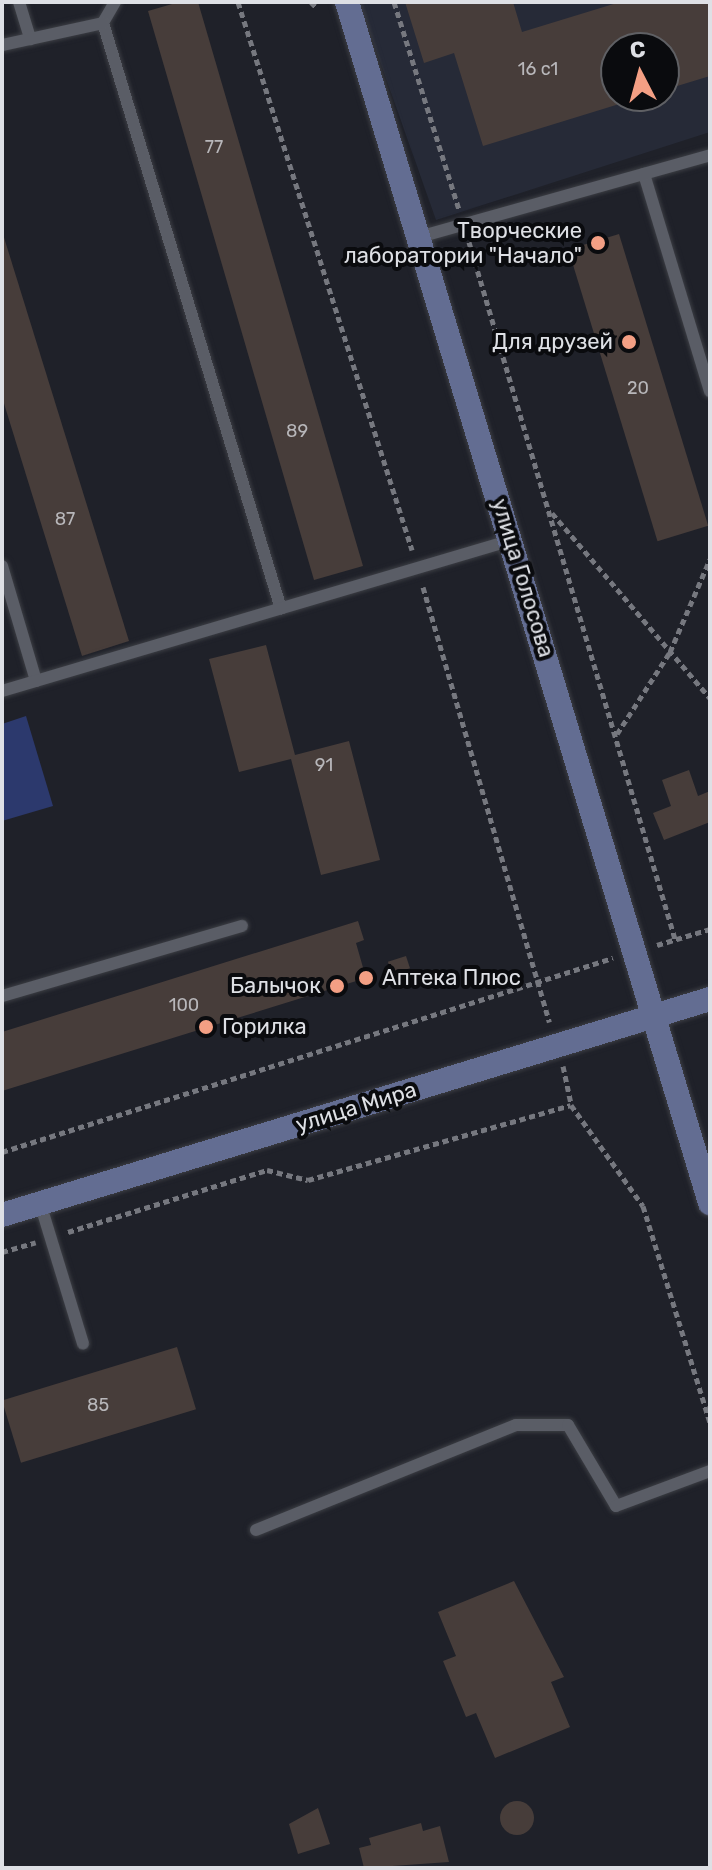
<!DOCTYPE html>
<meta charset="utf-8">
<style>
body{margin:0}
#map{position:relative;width:712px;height:1870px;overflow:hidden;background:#1f2129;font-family:Rubik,sans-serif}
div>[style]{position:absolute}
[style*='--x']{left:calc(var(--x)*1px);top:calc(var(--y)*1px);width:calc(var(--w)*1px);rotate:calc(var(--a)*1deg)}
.built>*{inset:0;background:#262a37}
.green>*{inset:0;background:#2c396d}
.building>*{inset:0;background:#473d3a;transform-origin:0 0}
.round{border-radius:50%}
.path>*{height:5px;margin-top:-2.5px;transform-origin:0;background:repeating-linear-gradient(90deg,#76787f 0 6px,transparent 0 10px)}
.roads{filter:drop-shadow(0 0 2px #3c3e44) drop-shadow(0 0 2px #3c3e44)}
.service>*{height:12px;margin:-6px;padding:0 6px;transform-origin:6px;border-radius:6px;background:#5a5d66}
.secondary>*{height:24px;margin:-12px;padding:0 12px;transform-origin:12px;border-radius:12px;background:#636d92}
.dots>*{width:22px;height:22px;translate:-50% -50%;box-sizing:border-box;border:4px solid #0a0b0e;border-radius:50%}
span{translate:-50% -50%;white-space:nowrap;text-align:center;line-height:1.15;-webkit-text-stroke:8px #0a0b0e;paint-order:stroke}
.number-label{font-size:18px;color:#b8b7ba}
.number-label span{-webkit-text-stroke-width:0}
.poi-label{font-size:22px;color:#dee0e5}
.right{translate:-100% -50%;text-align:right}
.left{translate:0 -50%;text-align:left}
.street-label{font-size:22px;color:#dee0e5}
.frame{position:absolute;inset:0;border:4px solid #dee0e5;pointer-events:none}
.north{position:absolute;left:600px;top:32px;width:80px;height:80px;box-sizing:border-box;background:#0a0b0e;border:2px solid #5f6064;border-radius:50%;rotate:354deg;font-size:22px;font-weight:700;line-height:32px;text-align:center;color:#dee0e5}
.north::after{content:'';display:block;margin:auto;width:28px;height:36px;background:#f39f84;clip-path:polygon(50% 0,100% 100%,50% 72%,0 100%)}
</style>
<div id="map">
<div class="built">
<i style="clip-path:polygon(evenodd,359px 2px,710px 2px,710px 132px,436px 220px,359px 2px,616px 48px,664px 48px,664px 96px,616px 96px,616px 48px)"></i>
</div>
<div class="green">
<i style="clip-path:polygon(26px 716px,53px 806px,2px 821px,2px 724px)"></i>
</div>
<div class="building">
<i style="clip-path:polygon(179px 2px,198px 2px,363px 566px,314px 580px,148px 11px)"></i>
<i style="clip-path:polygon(405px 2px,513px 2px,522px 32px,620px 2px,710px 2px,710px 76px,664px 90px,664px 48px,616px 48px,616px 96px,642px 97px,483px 146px,454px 53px,424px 63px)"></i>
<i style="clip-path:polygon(2px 231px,129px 641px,82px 656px,2px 397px)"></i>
<i style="left:619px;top:234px;width:305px;height:53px;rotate:73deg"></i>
<i style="clip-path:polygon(266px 645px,295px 755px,349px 741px,380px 860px,321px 875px,291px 759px,239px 772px,209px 659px)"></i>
<i style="clip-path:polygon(689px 770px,698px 796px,710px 791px,710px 822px,664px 840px,653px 813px,671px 806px,662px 780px)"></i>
<i style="clip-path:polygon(358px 921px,364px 940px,356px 943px,366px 978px,2px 1091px,2px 1032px)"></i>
<i style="left:406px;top:956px;width:13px;height:19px;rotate:72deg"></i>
<i style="left:177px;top:1347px;width:65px;height:183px;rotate:73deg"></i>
<i style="clip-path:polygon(514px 1581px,564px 1677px,551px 1682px,570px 1727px,495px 1758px,476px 1713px,466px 1717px,443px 1661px,456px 1656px,438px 1612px)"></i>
<i class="round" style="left:500px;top:1801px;width:34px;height:34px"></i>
<i style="clip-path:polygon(318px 1808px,330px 1844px,298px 1854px,289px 1824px)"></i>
<i style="clip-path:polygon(421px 1823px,423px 1831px,440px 1826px,449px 1862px,364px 1868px,359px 1848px,371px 1845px,369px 1838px)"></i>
</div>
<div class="path">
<i style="--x:238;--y:2;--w:575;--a:72.38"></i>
<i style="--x:311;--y:2;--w:8;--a:45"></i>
<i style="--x:394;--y:2;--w:218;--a:72.6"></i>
<i style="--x:469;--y:242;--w:727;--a:73.53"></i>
<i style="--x:552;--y:513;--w:243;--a:49.5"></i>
<i style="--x:423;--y:587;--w:453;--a:73.8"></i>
<i style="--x:617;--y:734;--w:98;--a:-57.1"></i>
<i style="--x:670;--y:652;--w:101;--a:-66.7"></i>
<i style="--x:657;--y:945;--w:55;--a:-16.8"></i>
<i style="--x:563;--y:1066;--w:40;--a:78"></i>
<i style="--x:571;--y:1105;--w:124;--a:54.5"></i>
<i style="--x:643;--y:1206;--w:226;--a:72.8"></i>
<i style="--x:2;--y:1152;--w:641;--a:-17.62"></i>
<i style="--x:68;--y:1232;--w:208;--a:-17.3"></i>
<i style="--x:267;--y:1170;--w:42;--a:13.7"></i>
<i style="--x:308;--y:1180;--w:273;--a:-15.9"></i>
<i style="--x:2;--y:1252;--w:35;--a:-16"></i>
</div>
<div class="roads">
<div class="service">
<i style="--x:19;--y:2;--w:39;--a:73"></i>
<i style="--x:115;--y:2;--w:24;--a:120"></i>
<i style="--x:103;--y:23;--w:612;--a:73.1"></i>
<i style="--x:2;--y:45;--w:103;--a:-12.3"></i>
<i style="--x:644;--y:174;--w:227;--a:73.1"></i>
<i style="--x:419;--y:237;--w:302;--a:-15.7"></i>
<i style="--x:2;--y:566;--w:120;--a:73.5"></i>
<i style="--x:2;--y:691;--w:532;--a:-16.49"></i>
<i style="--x:2;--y:996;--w:250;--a:-16.3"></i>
<i style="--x:40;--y:1203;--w:147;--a:73"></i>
<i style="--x:256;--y:1530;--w:280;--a:-22"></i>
<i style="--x:516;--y:1425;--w:52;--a:0"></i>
<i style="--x:568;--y:1425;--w:94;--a:59.3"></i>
<i style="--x:616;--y:1506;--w:100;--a:-20.4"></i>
</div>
<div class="secondary">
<i style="--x:347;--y:2;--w:1255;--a:73.18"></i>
<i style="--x:2;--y:1215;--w:740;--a:-16.97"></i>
</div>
</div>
<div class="dots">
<i style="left:598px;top:243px;background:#f39f84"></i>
<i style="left:629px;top:342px;background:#f39f84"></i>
<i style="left:366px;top:978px;background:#f39f84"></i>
<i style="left:337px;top:986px;background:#f39f84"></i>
<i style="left:206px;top:1027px;background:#f39f84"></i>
</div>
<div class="number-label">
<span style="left:538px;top:69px">16 с1</span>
<span style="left:214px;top:147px">77</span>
<span style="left:638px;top:388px">20</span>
<span style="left:297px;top:431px">89</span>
<span style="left:65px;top:519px">87</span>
<span style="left:324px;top:765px">91</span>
<span style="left:184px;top:1005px">100</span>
<span style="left:98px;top:1405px">85</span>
</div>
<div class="poi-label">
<span class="right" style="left:582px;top:243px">Творческие<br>лаборатории "Начало"</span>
<span class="right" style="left:613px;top:342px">Для друзей</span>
<span class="left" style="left:382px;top:978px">Аптека Плюс</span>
<span class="right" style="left:321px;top:986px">Балычок</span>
<span class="left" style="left:222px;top:1027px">Горилка</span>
</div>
<div class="street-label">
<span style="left:523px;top:578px;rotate:73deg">улица Голосова</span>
<span style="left:356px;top:1107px;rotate:-17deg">улица Мира</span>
</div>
<div class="frame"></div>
<div class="north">С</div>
</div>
